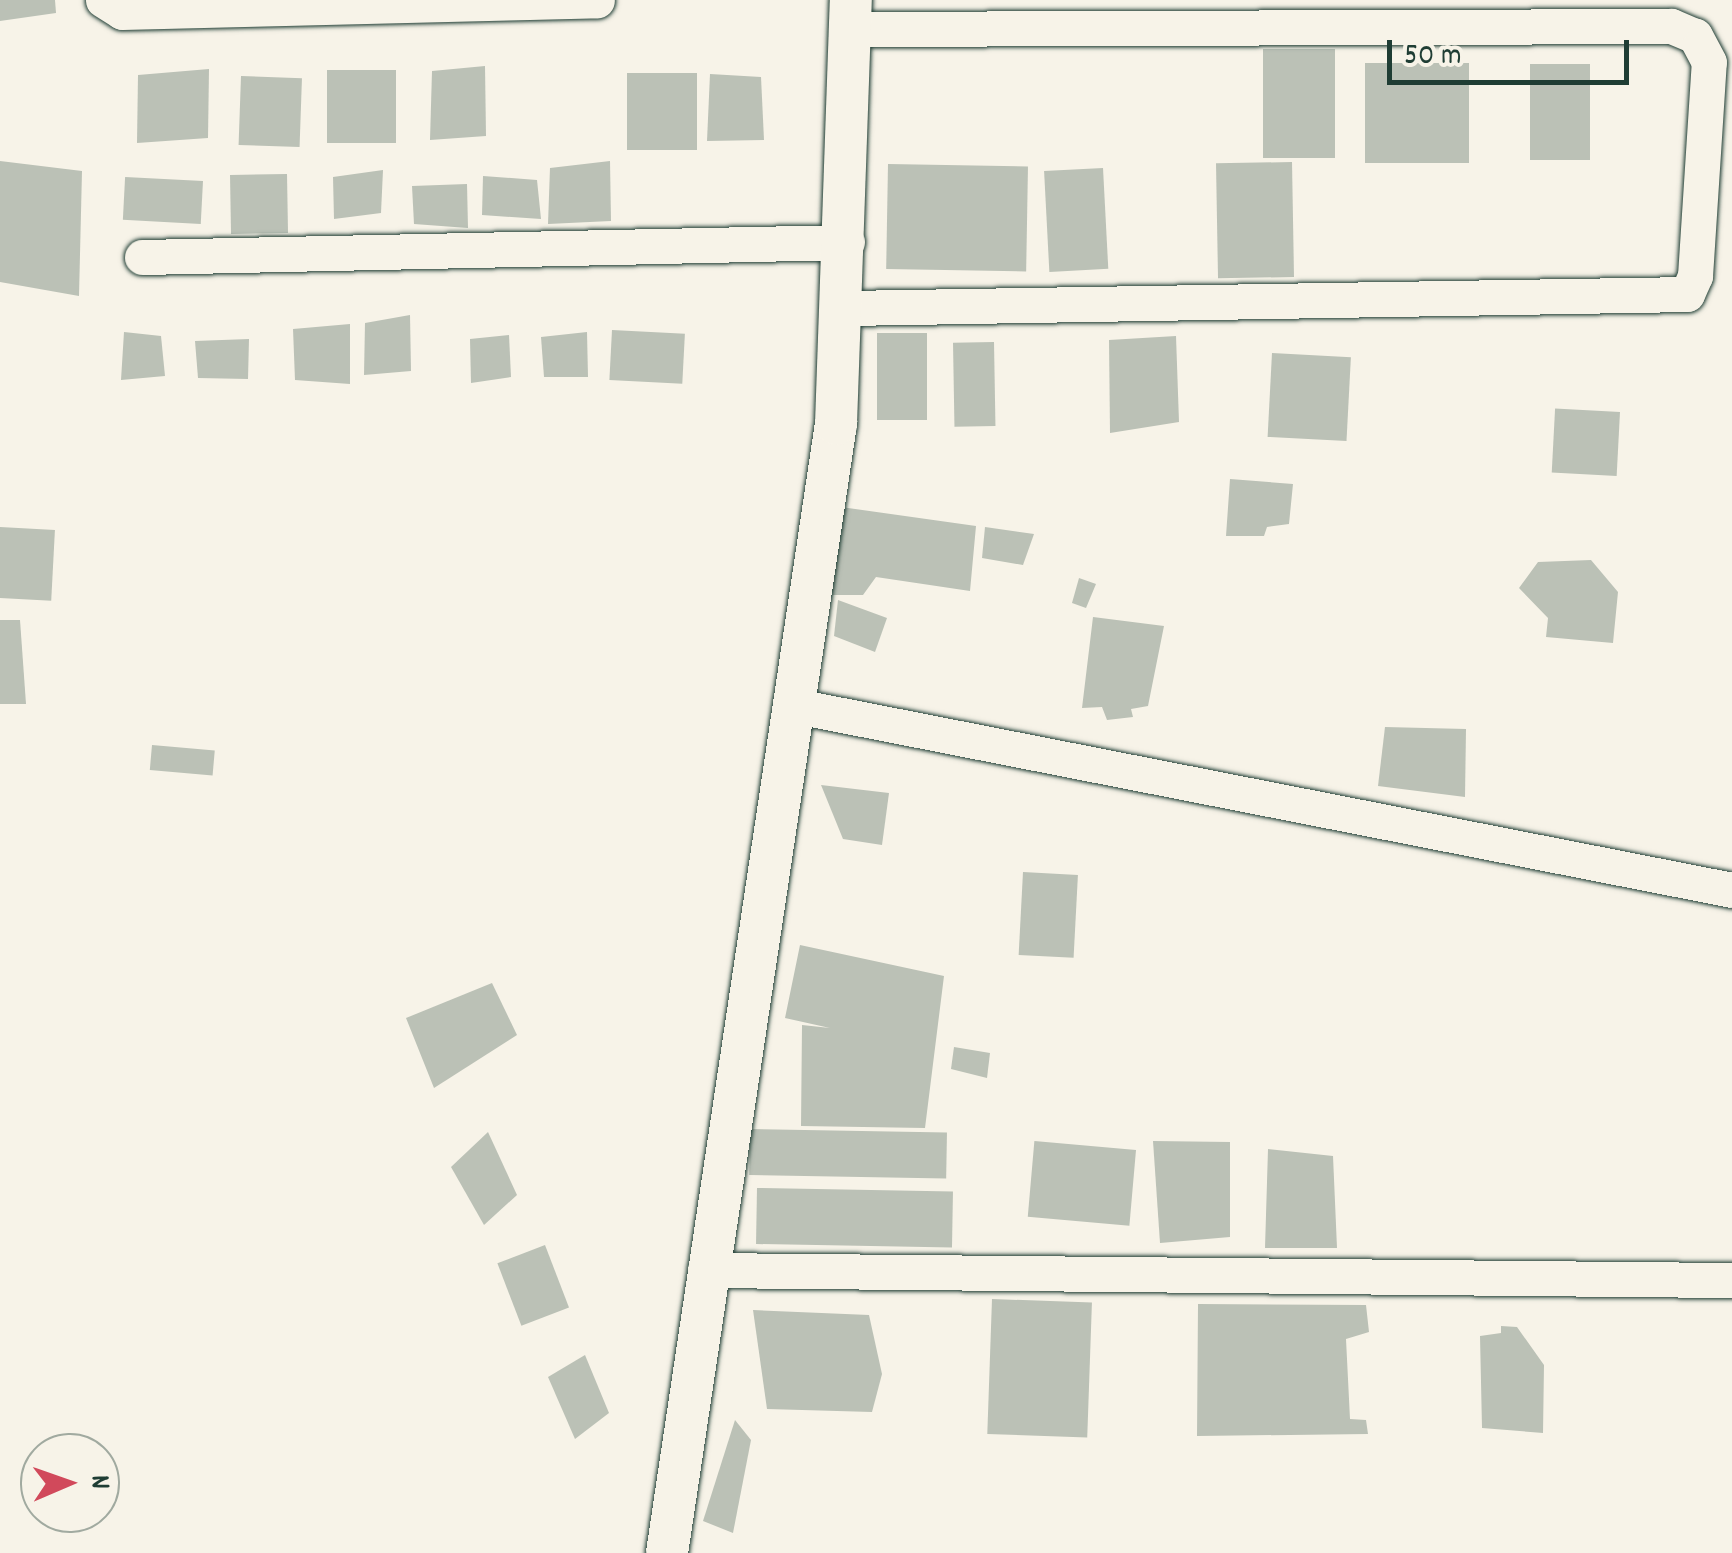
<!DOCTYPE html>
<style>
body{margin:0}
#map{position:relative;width:1732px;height:1553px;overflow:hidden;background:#f7f3e8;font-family:Dekko,sans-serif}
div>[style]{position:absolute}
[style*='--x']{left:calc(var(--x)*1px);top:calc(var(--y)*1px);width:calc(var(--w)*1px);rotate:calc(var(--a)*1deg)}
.building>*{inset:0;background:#bbc1b6;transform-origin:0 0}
.roads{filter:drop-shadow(0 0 2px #1f3d34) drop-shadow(0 0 2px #1f3d34)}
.minor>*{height:35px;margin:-17.5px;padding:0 17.5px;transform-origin:17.5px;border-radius:17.5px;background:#f7f3e8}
.tertiary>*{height:42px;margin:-21px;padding:0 21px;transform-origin:21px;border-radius:21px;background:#f7f3e8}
span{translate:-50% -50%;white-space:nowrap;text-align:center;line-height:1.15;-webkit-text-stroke:10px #f7f3e8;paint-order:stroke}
.north{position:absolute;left:20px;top:1433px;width:100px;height:100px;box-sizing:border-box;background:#f7f3e8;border:2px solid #a1aaa0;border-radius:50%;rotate:88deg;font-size:28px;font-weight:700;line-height:40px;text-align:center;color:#1f3d34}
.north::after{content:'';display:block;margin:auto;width:35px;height:45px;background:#d1495b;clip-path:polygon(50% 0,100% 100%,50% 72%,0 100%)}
.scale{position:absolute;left:1387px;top:40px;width:242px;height:45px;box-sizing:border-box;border:5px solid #1f3d34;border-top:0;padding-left:12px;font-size:30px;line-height:35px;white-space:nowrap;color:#1f3d34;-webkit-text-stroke:8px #f7f3e8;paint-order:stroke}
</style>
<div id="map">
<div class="building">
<i style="clip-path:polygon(0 0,55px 0,56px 13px,0 21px)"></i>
<i style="left:1263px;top:49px;width:72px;height:109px"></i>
<i style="left:1365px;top:63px;width:104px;height:100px"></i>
<i style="left:1590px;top:64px;width:96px;height:60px;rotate:90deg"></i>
<i style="clip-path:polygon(485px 66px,486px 136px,430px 140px,432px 71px)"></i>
<i style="clip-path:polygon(209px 69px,208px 138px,137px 143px,138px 75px)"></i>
<i style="left:327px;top:70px;width:69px;height:73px"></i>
<i style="left:697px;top:73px;width:77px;height:70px;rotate:90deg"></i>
<i style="clip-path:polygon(710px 74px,761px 77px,764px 140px,707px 141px)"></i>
<i style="left:241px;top:76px;width:61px;height:69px;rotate:2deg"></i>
<i style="clip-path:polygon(0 161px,82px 171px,79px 296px,0 282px)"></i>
<i style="clip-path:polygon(610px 161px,611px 221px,548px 224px,550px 168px)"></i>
<i style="left:1292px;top:162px;width:115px;height:76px;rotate:89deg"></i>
<i style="left:888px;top:164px;width:140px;height:105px;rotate:1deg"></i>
<i style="left:1103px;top:168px;width:101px;height:59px;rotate:87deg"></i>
<i style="clip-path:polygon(383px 170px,381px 213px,334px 219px,333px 177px)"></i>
<i style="left:287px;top:174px;width:59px;height:57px;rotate:89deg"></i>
<i style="clip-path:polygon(483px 176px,537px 180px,541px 219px,482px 215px)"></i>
<i style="left:203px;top:181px;width:43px;height:78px;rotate:93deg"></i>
<i style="clip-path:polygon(467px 184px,468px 228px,414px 224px,412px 186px)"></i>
<i style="clip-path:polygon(410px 315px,411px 371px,364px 375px,365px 323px)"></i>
<i style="clip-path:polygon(350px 324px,350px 384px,295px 380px,293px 329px)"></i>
<i style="left:612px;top:330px;width:73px;height:50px;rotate:3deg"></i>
<i style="clip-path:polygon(124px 332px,161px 336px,165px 376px,121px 380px)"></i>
<i style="clip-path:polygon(587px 332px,588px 377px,544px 377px,541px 337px)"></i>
<i style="left:877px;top:333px;width:50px;height:87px"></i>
<i style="clip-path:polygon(509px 335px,511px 377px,471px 383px,470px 339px)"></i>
<i style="clip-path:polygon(1176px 336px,1179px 422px,1110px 433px,1109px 340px)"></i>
<i style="clip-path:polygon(249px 339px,248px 379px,198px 378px,195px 341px)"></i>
<i style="left:994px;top:342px;width:84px;height:41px;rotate:89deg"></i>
<i style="left:1272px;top:353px;width:79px;height:84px;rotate:3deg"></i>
<i style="left:1620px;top:412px;width:64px;height:65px;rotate:93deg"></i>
<i style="clip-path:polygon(1230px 479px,1293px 484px,1289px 524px,1267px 527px,1264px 536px,1226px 536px)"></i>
<i style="clip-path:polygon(841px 507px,976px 526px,970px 591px,876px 577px,863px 595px,831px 595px)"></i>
<i style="left:0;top:527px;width:55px;height:71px;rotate:3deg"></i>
<i style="clip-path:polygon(985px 527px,1034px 534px,1023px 565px,982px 558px)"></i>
<i style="clip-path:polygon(1591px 560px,1618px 592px,1613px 643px,1546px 637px,1548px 618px,1519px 588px,1538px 562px)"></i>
<i style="clip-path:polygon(1079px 578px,1096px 584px,1086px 608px,1072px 603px)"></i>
<i style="clip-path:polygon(838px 600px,887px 618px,875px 652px,834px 636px)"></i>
<i style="clip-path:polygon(1093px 617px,1164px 626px,1148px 706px,1131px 709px,1133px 717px,1107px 720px,1102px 707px,1082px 708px)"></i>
<i style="clip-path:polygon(0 620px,20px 620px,26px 704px,0 704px)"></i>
<i style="clip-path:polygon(1385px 727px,1466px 729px,1465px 797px,1378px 786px)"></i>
<i style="left:152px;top:745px;width:63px;height:25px;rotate:5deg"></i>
<i style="clip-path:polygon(821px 785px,889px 793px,882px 845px,843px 839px)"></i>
<i style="left:1023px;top:872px;width:55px;height:83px;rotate:3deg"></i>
<i style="clip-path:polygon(800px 945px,944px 976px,925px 1128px,801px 1126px,802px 1025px,830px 1028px,785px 1018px)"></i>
<i style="clip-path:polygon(492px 983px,517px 1035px,434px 1088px,406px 1018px)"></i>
<i style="clip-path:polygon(954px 1047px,990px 1053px,987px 1078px,951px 1069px)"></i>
<i style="left:750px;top:1129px;width:197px;height:46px;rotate:1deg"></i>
<i style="clip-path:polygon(488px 1132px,517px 1195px,484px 1225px,451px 1167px)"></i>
<i style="clip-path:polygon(1153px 1141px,1230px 1142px,1230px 1237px,1160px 1243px)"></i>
<i style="clip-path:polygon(1268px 1149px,1333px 1156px,1337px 1248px,1265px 1248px)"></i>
<i style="left:1136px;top:1150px;width:76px;height:102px;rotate:95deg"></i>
<i style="left:757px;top:1188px;width:196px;height:56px;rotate:1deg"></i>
<i style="left:545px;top:1245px;width:67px;height:51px;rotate:69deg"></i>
<i style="left:992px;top:1299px;width:100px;height:135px;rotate:2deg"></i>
<i style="clip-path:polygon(1198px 1304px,1366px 1305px,1369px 1332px,1346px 1339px,1350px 1419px,1366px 1420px,1368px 1434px,1197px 1436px)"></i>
<i style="clip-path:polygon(753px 1310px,869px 1315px,882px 1374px,872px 1412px,767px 1409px)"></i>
<i style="clip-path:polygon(1501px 1326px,1517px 1327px,1544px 1365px,1543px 1433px,1482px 1428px,1480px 1336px,1501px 1333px)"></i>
<i style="clip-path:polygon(585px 1355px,609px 1413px,575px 1439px,548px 1377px)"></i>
<i style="clip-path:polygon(735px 1420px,751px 1440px,733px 1533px,703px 1521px)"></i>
</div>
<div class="roads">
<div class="minor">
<i style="--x:103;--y:0;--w:22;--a:32"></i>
<i style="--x:122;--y:12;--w:475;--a:-1.4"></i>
<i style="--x:142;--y:257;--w:705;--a:-1.22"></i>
<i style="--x:846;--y:308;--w:841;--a:-0.95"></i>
<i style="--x:1687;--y:294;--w:20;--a:-66"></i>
<i style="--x:1695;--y:276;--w:214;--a:-86.3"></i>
<i style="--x:1709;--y:62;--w:30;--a:-118"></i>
<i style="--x:1695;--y:36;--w:26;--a:-157"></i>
<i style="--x:1671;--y:26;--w:820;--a:179.79"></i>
<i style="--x:796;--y:706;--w:954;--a:11.12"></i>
<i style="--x:705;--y:1270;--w:1027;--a:0.56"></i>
</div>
<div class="tertiary">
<i style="--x:667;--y:1553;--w:1142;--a:-81.49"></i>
<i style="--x:836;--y:424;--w:424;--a:-88"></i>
</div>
</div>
<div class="north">N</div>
<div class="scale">50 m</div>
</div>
